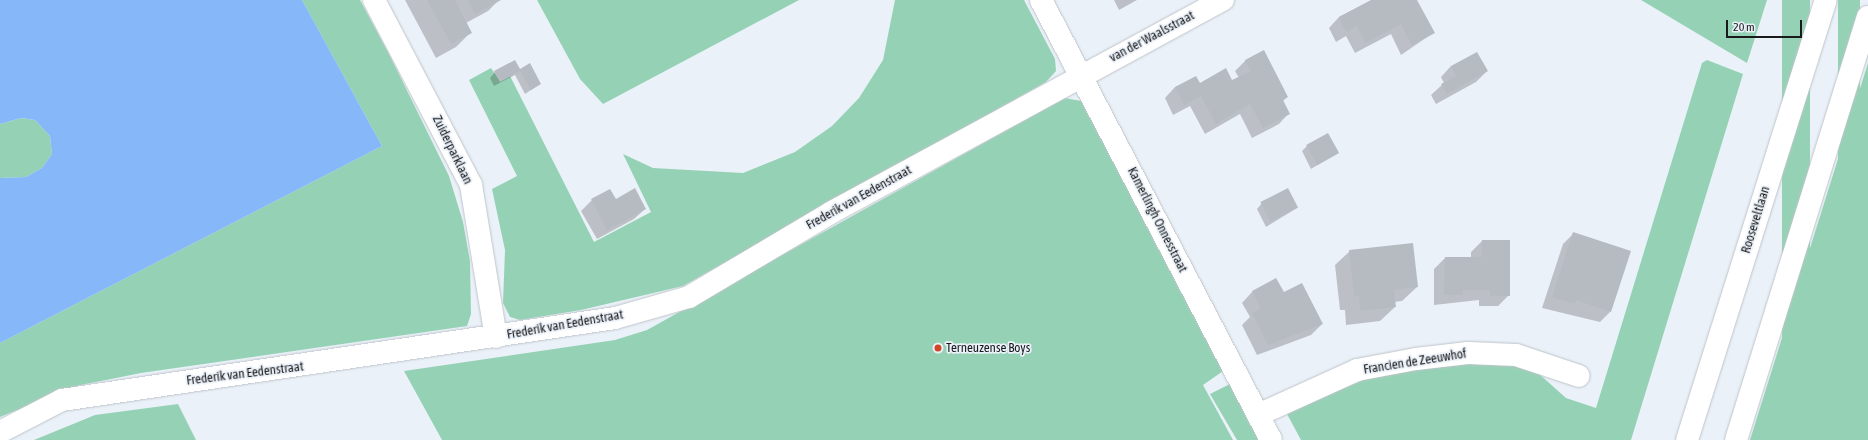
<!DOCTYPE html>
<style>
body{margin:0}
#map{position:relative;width:1868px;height:440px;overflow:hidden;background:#ebf1f8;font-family:"Asap Condensed",sans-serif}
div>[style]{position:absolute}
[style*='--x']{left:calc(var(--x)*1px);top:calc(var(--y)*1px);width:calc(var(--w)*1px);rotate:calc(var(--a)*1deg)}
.green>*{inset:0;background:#95d2b5;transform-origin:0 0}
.water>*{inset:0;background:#85b7f9}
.shadow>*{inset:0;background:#0003}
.building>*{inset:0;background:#b5bbc1;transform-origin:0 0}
.roads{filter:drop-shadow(0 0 1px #bec4ca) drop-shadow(0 0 1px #bec4ca)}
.minor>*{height:22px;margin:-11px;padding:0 11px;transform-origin:11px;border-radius:11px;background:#fff}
.major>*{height:22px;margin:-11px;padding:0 11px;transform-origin:11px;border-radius:11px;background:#fff}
.dots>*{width:11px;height:11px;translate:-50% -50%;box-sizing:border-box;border:2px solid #ebf1f8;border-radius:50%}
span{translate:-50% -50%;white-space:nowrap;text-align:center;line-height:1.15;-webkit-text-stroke:3.5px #ebf1f8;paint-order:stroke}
.street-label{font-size:13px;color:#181a1c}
.poi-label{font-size:13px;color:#181a1c}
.left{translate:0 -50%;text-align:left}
.scale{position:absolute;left:1726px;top:20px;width:76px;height:18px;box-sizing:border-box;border:2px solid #181a1c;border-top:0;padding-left:5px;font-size:12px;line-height:14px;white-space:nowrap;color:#181a1c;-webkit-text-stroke:3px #ebf1f8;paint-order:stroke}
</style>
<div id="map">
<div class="green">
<i style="clip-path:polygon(302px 0,360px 0,389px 54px,449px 176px,463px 222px,470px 261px,471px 314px,467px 326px,141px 373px,76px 386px,0 417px,0 343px,382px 146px)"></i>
<i style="clip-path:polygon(537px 0,799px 0,603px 104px,580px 79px)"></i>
<i style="clip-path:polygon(895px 0,1024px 0,1055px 59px,1056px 71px,1046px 82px,683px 286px,581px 310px,520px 320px,510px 317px,503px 303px,505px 250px,492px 189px,517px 176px,469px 80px,491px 68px,500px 81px,510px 76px,594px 242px,651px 212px,623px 154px,653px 168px,743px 173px,795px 152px,832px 126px,859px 98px,883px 60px)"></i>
<i style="clip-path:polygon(1641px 0,1767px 0,1747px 63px)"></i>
<i style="left:1782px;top:0;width:28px;height:461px"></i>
<i style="left:1838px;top:0;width:22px;height:461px"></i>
<i style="clip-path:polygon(1707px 60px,1743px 74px,1631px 440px,1301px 440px,1287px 414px,1310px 401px,1374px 376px,1453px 363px,1515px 366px,1538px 373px,1566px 398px,1596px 408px,1702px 63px)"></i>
<i style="clip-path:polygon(1868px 63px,1868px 440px,1750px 440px)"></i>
<i style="clip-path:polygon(1065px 98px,1081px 101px,1091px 114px,1226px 369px,1203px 385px,1233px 440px,442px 440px,404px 371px,615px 340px,647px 330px)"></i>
<i style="clip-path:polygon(21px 118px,35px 120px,50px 136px,52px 154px,42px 168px,26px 177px,0 178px,0 124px)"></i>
<i style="clip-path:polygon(1232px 383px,1263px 440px,1237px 440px,1210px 394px)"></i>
<i style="clip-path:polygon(178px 404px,196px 440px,34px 440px,95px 415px)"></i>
</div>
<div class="water">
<i style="clip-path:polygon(0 0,302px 0,382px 146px,0 343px,0 178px,26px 177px,42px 168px,52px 154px,50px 136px,35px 120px,21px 118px,0 124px)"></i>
</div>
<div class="shadow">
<i style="clip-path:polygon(405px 0,499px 0,488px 11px,466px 23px,471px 32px,456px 47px,436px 58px)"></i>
<i style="clip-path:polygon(1114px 0,1137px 0,1119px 10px)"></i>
<i style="clip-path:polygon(1372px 0,1416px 0,1433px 33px,1401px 55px,1391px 34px,1355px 53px,1346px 36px,1336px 42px,1329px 28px,1339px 17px)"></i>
<i style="clip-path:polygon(1246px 60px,1287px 97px,1283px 101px,1289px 113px,1279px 124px,1252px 138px,1240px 114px,1205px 134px,1190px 106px,1173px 115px,1165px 98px,1175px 87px,1232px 82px,1239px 78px,1235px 71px)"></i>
<i style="clip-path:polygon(530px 65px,540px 84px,525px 94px,515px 75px,494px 86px,490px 78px,495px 72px,519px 71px)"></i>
<i style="clip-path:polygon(1451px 66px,1487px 71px,1476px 82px,1436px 104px,1431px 95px,1444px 83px,1441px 77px)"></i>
<i style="clip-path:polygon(1307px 146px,1337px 153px,1311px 169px,1302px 151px)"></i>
<i style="clip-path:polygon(592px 200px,615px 200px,645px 209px,634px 219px,597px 239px,581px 211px)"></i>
<i style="clip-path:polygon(1262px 203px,1297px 208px,1266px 227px,1257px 209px)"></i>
<i style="clip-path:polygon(1573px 234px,1610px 312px,1600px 322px,1542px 308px,1563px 244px)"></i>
<i style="clip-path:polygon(1482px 241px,1509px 295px,1498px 306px,1479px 306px,1479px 300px,1434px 305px,1434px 269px,1445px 258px,1471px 258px,1471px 252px)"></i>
<i style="clip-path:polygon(1350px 251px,1417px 287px,1402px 301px,1394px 302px,1395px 307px,1380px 321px,1346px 325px,1345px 310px,1340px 310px,1335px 265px)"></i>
<i style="clip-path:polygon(1276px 280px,1283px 294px,1322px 324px,1311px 335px,1257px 355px,1242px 325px,1250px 317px,1242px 303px,1252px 292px)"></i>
</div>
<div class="building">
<i style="clip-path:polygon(427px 0,455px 0,472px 33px,451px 44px)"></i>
<i style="clip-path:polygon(468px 0,501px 0,475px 14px)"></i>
<i style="clip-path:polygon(1371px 0,1417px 0,1435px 33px,1412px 45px,1401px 24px,1365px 43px,1357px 26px,1346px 32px,1339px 17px)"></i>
<i style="clip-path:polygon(1264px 50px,1288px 97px,1283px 100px,1290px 114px,1263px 128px,1250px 104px,1216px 124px,1201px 96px,1184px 105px,1175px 87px,1196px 76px,1200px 83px,1226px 68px,1232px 80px,1251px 71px,1245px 60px)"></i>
<i style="clip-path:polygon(1477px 52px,1488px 71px,1447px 94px,1441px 84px,1456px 76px,1451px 66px)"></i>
<i style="clip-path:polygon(515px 60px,520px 69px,530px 63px,541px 84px,531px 90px,520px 71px,500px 82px,494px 71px)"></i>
<i style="left:1328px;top:133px;width:23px;height:25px;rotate:61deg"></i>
<i style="clip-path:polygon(635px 188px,646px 209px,607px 230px,591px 199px,610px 189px,616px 199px)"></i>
<i style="left:1288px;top:188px;width:22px;height:31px;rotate:63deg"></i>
<i style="clip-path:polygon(1573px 232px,1631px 251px,1611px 312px,1576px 300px,1575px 304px,1552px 297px)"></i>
<i style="clip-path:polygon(1482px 240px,1510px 240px,1510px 296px,1490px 296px,1490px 290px,1463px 290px,1463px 295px,1444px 295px,1445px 257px,1482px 257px)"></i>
<i style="clip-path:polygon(1413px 243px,1418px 287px,1394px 290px,1396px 307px,1360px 311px,1359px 296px,1354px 296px,1349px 250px)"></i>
<i style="clip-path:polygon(1276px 278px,1284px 292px,1302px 283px,1323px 324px,1268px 345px,1252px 313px,1261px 309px,1252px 291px)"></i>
</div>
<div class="roads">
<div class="minor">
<i style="--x:374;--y:0;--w:209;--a:62.3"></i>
<i style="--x:471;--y:185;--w:154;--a:80.7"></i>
<i style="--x:1041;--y:0;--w:496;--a:62.4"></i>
<i style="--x:1258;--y:415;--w:109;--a:-24.4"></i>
<i style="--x:1357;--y:370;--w:60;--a:-10.6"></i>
<i style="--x:1416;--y:359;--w:52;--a:-6.6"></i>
<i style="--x:1468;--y:353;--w:48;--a:2.4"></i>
<i style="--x:1516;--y:355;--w:66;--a:18.4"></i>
<i style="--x:0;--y:432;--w:70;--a:-27.3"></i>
<i style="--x:62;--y:400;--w:559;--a:-8.43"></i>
<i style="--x:615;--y:318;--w:77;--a:-15.8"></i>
<i style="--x:689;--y:297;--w:166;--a:-30.7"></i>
<i style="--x:832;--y:212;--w:445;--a:-28.5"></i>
</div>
<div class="major">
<i style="--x:1687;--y:440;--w:461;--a:-72.5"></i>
<i style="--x:1736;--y:440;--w:443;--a:-72.7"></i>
</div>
</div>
<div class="dots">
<i style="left:938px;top:348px;background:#d04627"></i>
</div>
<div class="street-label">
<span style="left:1152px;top:37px;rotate:-28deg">van der Waalsstraat</span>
<span style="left:452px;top:150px;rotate:64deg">Zuiderparklaan</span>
<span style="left:859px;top:198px;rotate:-29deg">Frederik van Eedenstraat</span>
<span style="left:1157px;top:220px;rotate:63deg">Kamerlingh Onnesstraat</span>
<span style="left:1756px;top:220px;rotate:-73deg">Rooseveltlaan</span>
<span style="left:565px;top:325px;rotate:-10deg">Frederik van Eedenstraat</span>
<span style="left:1415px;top:362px;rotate:-9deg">Francien de Zeeuwhof</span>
<span style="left:245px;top:374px;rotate:-7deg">Frederik van Eedenstraat</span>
</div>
<div class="poi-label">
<span class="left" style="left:946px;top:348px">Terneuzense Boys</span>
</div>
<div class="scale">20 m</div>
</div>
